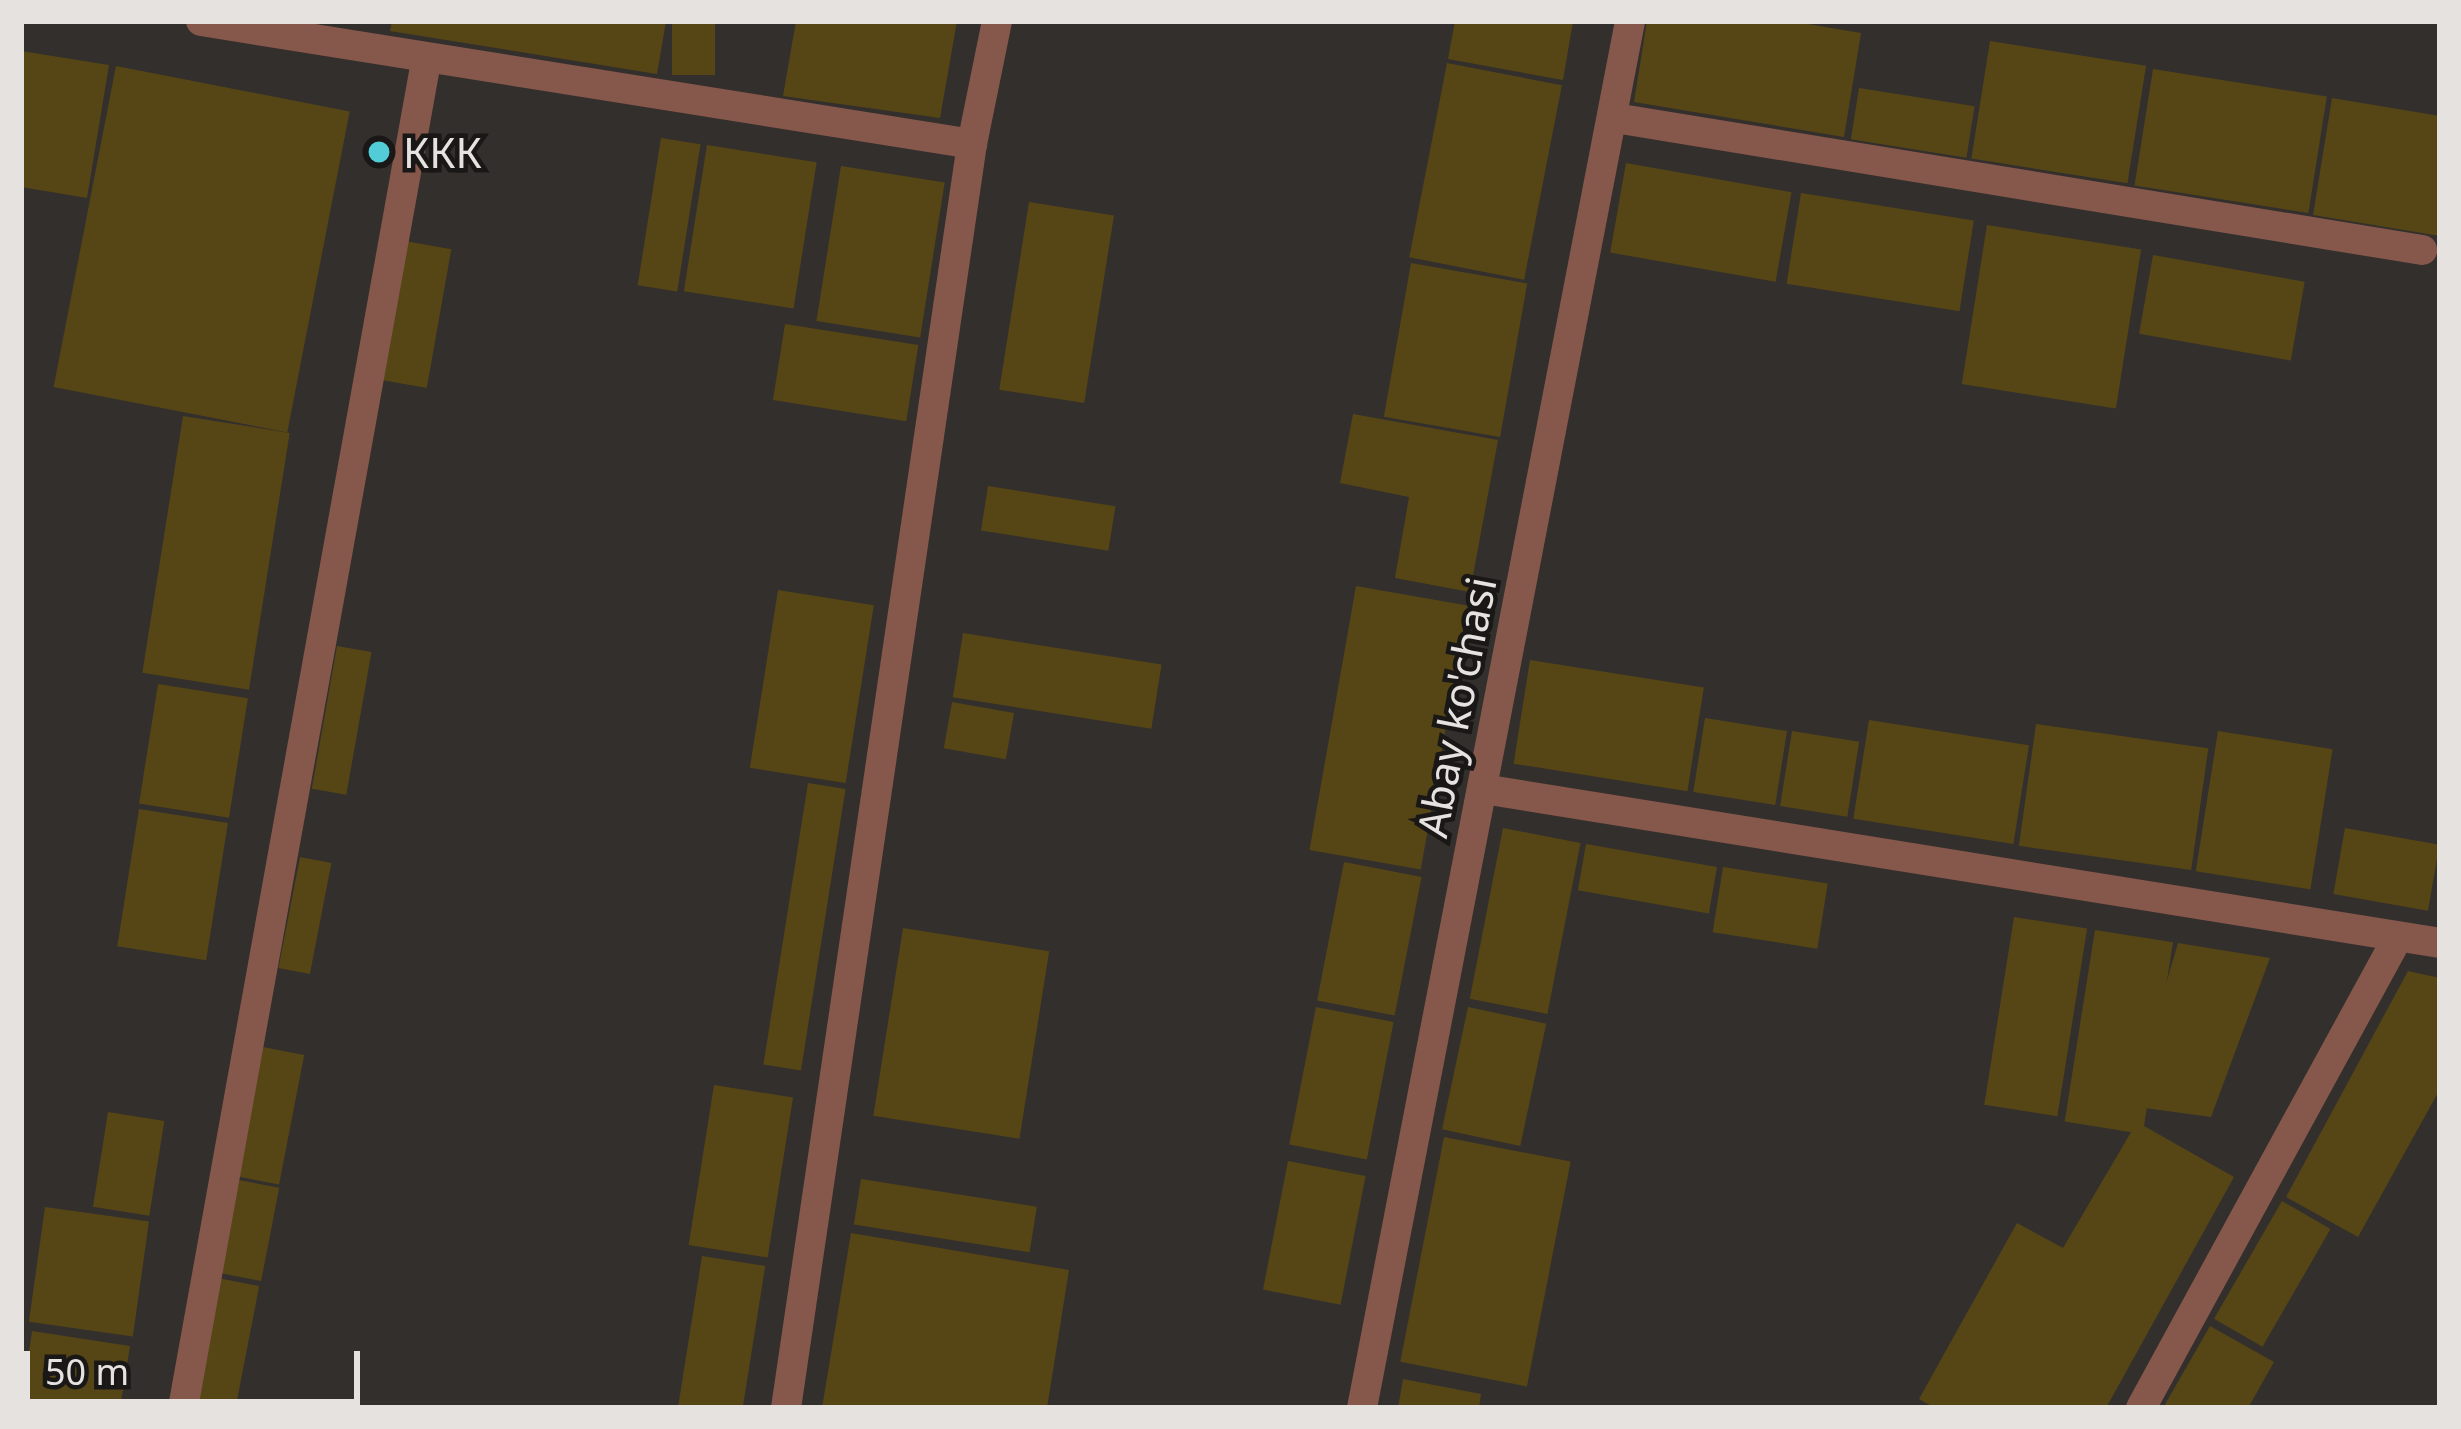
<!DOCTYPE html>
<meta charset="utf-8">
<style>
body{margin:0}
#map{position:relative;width:2461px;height:1429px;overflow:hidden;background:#332f2c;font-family:"Noto Sans",sans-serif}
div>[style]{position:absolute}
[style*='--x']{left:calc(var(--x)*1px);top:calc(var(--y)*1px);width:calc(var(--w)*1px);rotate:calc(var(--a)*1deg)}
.building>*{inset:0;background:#564616;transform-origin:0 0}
.minor>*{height:30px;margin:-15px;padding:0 15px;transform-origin:15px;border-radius:15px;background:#86574b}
.dots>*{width:33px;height:33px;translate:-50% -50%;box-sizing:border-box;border:6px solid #191816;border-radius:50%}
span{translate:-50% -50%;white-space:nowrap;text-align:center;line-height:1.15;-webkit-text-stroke:9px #191816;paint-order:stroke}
.poi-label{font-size:42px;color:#e5e2e0}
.left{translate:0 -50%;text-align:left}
.street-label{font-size:42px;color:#e5e2e0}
.frame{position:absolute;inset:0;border:24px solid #e5e2e0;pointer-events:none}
.scale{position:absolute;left:24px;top:1351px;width:336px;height:54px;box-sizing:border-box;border:6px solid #e5e2e0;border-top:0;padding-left:15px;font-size:36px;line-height:42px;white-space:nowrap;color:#e5e2e0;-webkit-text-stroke:9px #191816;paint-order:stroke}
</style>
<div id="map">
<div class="building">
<i style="clip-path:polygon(392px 21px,666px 21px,657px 74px,390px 31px)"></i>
<i style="left:672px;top:21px;width:43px;height:54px"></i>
<i style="clip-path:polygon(796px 21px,957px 21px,940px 118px,783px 96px)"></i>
<i style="clip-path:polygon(1455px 21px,1573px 21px,1563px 80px,1448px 59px)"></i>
<i style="clip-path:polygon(1647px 21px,1790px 21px,1861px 33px,1844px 137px,1634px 102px)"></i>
<i style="left:1990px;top:41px;width:158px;height:119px;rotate:9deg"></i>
<i style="clip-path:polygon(21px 51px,109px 65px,87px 198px,21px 187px)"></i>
<i style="left:1447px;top:63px;width:117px;height:198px;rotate:11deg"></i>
<i style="left:116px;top:66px;width:238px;height:327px;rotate:11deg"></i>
<i style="left:2153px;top:69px;width:176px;height:118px;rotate:9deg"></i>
<i style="left:1859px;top:88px;width:117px;height:52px;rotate:9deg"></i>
<i style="clip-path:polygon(2332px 98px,2440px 116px,2440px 236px,2313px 215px)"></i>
<i style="left:661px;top:138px;width:40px;height:149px;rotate:9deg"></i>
<i style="left:707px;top:145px;width:111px;height:148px;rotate:9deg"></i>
<i style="left:1626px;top:163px;width:168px;height:91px;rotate:10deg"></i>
<i style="left:841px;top:166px;width:105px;height:157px;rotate:9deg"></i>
<i style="left:1801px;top:193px;width:175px;height:92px;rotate:9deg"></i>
<i style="left:1029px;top:202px;width:86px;height:190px;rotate:9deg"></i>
<i style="left:1987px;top:225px;width:156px;height:161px;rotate:9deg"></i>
<i style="left:405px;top:241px;width:47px;height:141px;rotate:10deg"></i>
<i style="left:2153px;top:255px;width:154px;height:80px;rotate:10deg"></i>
<i style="left:1411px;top:263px;width:118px;height:156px;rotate:10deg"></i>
<i style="left:785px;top:324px;width:135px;height:77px;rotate:9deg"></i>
<i style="clip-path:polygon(1353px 414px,1498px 440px,1470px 592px,1395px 578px,1409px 497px,1340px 483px)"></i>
<i style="left:183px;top:416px;width:108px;height:260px;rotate:9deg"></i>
<i style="left:988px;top:486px;width:129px;height:45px;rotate:9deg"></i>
<i style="left:1356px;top:586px;width:113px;height:268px;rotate:10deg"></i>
<i style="left:778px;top:590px;width:97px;height:180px;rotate:9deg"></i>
<i style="left:963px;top:633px;width:201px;height:65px;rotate:9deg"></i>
<i style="left:337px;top:646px;width:35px;height:145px;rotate:10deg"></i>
<i style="left:1530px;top:660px;width:176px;height:105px;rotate:9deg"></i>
<i style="left:158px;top:684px;width:91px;height:121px;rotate:9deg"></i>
<i style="left:952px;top:702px;width:63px;height:47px;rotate:10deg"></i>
<i style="left:1705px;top:718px;width:83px;height:75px;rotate:9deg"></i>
<i style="left:1869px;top:720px;width:162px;height:100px;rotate:9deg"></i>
<i style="left:2036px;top:724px;width:174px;height:123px;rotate:8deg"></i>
<i style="left:1792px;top:731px;width:68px;height:76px;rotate:9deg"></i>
<i style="left:2218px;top:731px;width:116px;height:142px;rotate:9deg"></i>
<i style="left:808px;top:783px;width:38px;height:285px;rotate:9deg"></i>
<i style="left:139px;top:809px;width:90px;height:139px;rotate:9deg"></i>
<i style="left:1503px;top:828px;width:79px;height:174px;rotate:11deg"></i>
<i style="left:2345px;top:828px;width:96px;height:67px;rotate:10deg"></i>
<i style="left:1586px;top:844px;width:133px;height:47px;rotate:10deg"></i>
<i style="left:300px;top:857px;width:32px;height:113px;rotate:11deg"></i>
<i style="left:1344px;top:862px;width:79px;height:141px;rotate:11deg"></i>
<i style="left:1723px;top:867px;width:106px;height:66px;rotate:9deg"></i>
<i style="left:2014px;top:917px;width:74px;height:190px;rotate:9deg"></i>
<i style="left:903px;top:928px;width:148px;height:190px;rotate:9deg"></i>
<i style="left:2095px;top:930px;width:79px;height:194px;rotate:9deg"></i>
<i style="clip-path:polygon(2178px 943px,2270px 958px,2211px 1117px,2130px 1106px)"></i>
<i style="clip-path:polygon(2408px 971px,2440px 978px,2440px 1089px,2358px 1237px,2286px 1197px)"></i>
<i style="left:1316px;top:1007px;width:79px;height:140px;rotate:11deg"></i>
<i style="left:1468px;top:1007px;width:80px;height:125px;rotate:12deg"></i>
<i style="left:263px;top:1047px;width:42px;height:132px;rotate:11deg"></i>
<i style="left:714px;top:1085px;width:80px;height:162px;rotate:9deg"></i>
<i style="left:108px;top:1112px;width:57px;height:96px;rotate:9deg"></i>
<i style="clip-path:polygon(2137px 1122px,2234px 1177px,2106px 1408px,1935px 1408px,1919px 1399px,2017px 1223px,2063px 1248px)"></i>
<i style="left:1444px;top:1137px;width:129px;height:229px;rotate:11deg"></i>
<i style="left:1288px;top:1161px;width:79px;height:131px;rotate:11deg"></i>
<i style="left:861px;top:1179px;width:178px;height:46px;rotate:9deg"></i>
<i style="left:239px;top:1180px;width:41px;height:95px;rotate:11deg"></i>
<i style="left:2282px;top:1201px;width:56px;height:136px;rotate:30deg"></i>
<i style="left:45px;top:1207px;width:105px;height:116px;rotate:8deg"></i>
<i style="clip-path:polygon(851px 1233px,1069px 1270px,1047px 1408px,822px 1408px)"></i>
<i style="left:702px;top:1256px;width:64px;height:154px;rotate:9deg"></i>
<i style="left:218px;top:1278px;width:42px;height:132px;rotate:11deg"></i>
<i style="clip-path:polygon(2210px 1326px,2274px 1362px,2248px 1408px,2163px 1408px)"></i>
<i style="clip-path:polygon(32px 1331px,130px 1346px,120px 1408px,21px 1408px)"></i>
<i style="clip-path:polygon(1403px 1379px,1481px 1394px,1479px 1408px,1398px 1408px)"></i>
</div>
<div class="minor">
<i style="--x:201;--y:21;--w:781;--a:9.06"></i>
<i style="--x:1615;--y:118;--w:818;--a:9.29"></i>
<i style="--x:1483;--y:789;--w:969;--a:9.14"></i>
<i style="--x:183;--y:1408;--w:1368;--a:-79.77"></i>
<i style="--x:786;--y:1408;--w:1278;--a:-81.63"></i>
<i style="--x:972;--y:144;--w:126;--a:-78.5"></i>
<i style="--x:1362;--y:1408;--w:1413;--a:-79.06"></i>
<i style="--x:2141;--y:1408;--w:537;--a:-61.38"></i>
</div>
<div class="dots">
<i style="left:379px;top:152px;background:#52ccd6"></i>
</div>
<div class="poi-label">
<span class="left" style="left:403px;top:152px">ККК</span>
</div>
<div class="street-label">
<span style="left:1456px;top:707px;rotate:-79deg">Abay ko'chasi</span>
</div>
<div class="frame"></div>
<div class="scale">50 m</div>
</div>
